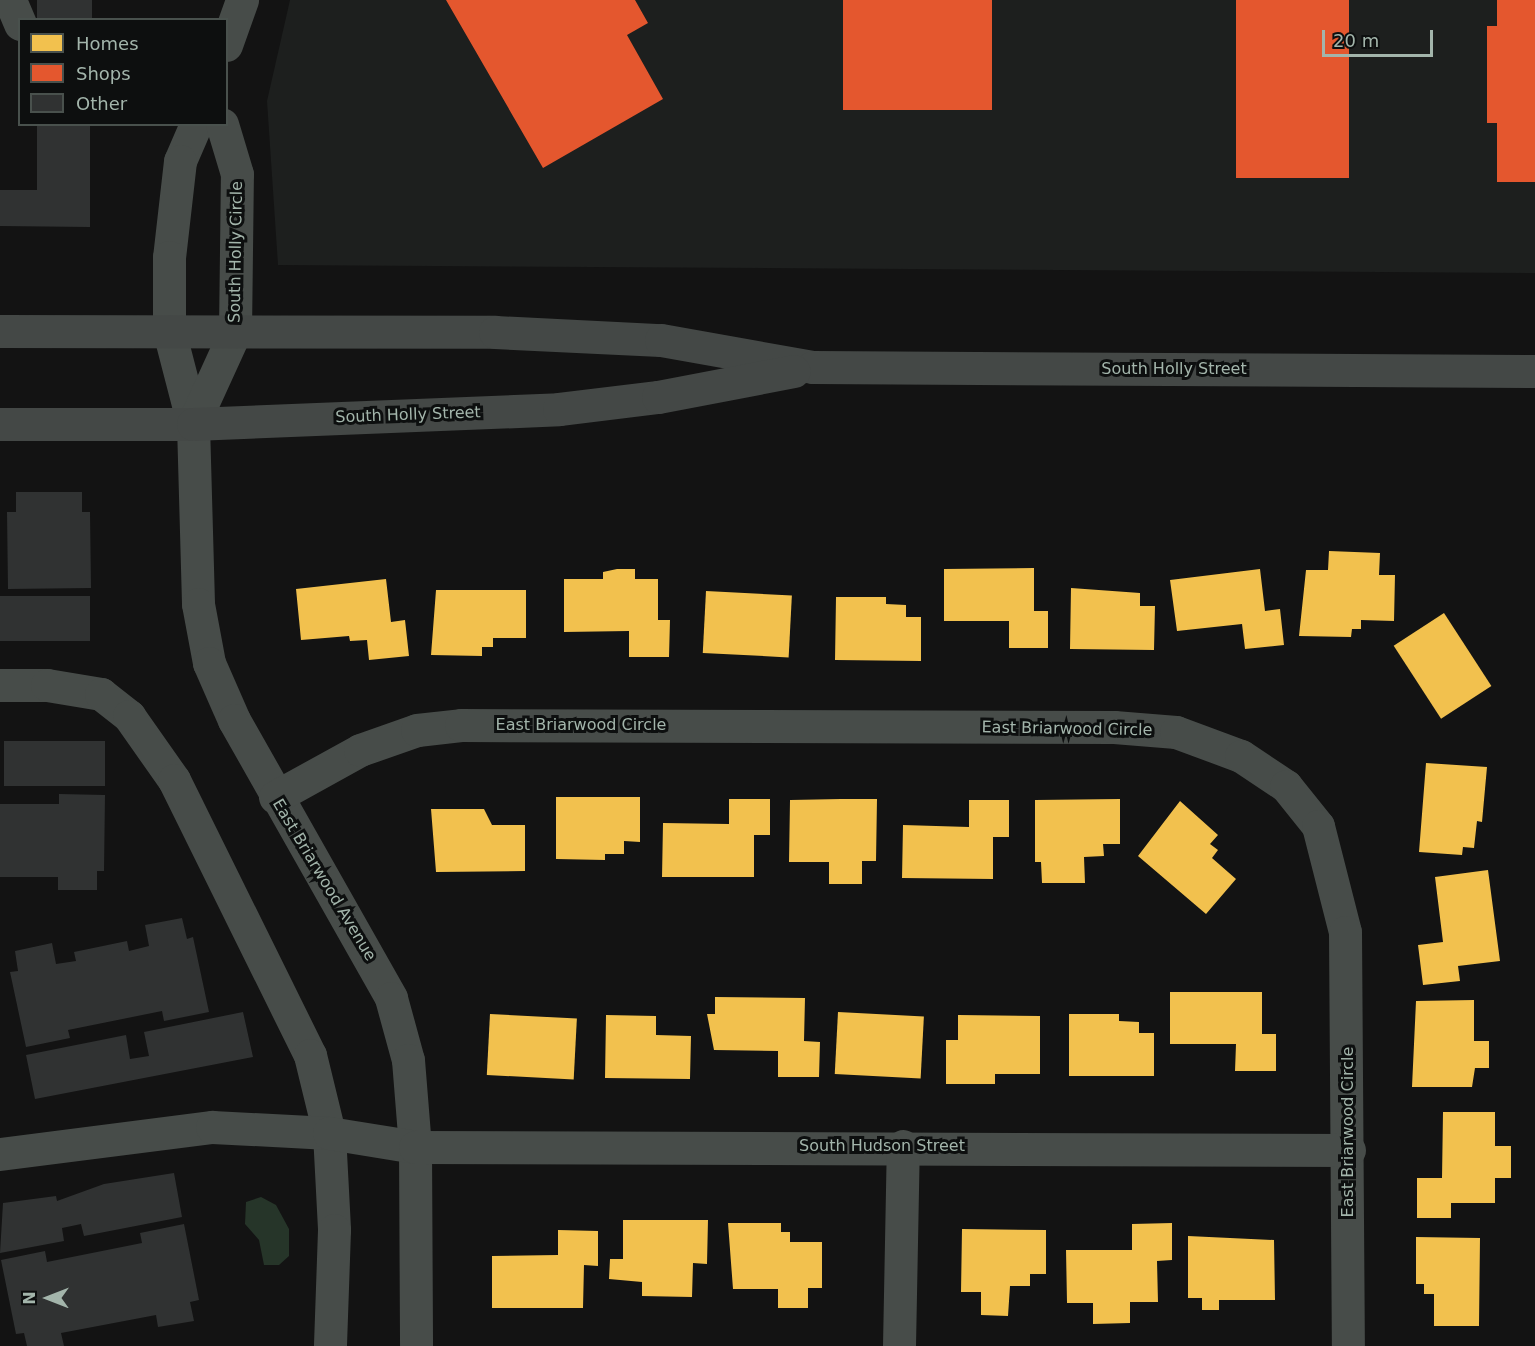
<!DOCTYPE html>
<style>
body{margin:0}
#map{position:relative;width:1535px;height:1346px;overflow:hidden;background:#131313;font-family:"DejaVu Sans",sans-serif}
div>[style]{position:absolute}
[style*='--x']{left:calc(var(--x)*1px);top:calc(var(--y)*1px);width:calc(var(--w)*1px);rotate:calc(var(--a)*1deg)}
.built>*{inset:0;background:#1d1f1e}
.water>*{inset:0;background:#263529}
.homes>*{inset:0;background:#f2c14e;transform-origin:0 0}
.shops>*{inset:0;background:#e4572e;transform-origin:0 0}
.building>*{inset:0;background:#303232;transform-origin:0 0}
.minor>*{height:33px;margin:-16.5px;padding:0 16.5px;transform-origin:16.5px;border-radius:16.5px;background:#474c49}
.major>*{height:33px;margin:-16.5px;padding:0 16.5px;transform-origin:16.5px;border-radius:16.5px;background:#444846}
span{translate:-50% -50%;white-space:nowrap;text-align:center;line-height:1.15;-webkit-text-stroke:6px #0d0f0f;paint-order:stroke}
.street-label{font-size:16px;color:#a3b5ab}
.legend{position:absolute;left:18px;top:18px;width:210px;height:108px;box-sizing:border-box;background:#0d0f0f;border:2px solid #49514d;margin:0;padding:8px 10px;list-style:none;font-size:18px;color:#a3b5ab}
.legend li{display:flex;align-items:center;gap:12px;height:30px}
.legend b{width:30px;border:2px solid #49514d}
.north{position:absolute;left:18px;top:1268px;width:60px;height:60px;-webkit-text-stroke:4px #0d0f0f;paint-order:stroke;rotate:270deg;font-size:16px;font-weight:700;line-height:24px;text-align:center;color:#a3b5ab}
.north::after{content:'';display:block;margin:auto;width:21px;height:27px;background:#a3b5ab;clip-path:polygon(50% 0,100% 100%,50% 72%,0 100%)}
.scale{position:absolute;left:1322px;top:30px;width:111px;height:27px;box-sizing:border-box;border:3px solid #a3b5ab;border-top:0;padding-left:8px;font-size:18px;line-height:21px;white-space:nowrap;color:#a3b5ab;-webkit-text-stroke:4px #0d0f0f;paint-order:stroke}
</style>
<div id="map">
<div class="built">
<i style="clip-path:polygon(290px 0,1535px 0,1535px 273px,278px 265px,267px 101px)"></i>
</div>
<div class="water">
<i style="clip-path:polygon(261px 1197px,276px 1205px,289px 1229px,289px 1256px,279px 1265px,264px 1265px,259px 1240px,245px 1224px,246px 1202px)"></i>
</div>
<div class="homes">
<i style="clip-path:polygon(1329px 551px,1380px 553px,1379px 575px,1395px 575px,1394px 621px,1361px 620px,1361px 629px,1352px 629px,1351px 637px,1299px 636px,1306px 570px,1328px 570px)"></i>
<i style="clip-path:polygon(1034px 568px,1034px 611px,1048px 611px,1048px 648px,1009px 648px,1009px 621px,944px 621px,944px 569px)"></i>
<i style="clip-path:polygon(617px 569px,635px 569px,635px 579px,658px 579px,658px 620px,670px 620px,669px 657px,629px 657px,629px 631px,564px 632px,564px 579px,603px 579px,603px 572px)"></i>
<i style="clip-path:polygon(1260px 569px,1265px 611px,1280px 609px,1284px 645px,1245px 649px,1242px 624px,1177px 631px,1170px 580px)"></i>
<i style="clip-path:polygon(386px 579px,391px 622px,405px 620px,409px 656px,369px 660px,367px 640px,350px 641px,349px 636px,301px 640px,296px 589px)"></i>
<i style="clip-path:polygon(1071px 588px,1140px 593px,1140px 606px,1155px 606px,1154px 650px,1070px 649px)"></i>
<i style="clip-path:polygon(436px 590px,526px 590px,526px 638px,493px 638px,493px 647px,482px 647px,482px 656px,431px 655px)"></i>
<i style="left:706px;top:591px;width:86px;height:62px;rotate:3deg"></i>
<i style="clip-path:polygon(836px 597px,886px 597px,886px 604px,906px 605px,906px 617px,921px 617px,921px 661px,835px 660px)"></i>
<i style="left:1444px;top:613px;width:87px;height:60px;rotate:57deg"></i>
<i style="clip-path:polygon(1426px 763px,1487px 767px,1482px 822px,1477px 821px,1474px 848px,1463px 847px,1462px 855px,1419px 852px)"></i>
<i style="clip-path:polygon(556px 797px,640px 797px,640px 842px,624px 841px,624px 854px,605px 854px,605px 860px,556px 859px)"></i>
<i style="clip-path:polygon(729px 799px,770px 799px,770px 835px,754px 835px,754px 877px,662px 877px,663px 823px,729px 824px)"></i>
<i style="clip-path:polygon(841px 799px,877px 799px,876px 861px,862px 861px,862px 884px,829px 884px,829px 862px,789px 862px,790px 800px)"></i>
<i style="clip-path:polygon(1120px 799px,1120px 844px,1103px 844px,1104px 856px,1084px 857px,1085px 883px,1042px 883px,1041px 862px,1035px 862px,1035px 800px)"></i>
<i style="clip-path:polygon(969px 800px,1009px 800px,1009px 837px,993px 837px,993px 879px,902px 878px,903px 825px,969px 827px)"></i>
<i style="clip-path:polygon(1180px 801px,1218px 835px,1210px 844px,1218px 850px,1212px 858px,1236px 879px,1206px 914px,1138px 856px)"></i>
<i style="clip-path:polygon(431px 809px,484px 809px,492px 825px,525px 825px,525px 871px,436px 872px)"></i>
<i style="clip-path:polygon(1488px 870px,1500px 961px,1458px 966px,1460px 981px,1423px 985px,1418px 945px,1443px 942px,1435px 877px)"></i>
<i style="clip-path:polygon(1170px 992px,1262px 992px,1262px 1034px,1276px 1034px,1276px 1071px,1235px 1071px,1236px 1044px,1170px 1044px)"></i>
<i style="clip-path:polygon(715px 997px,805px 998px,804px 1041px,820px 1042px,819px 1077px,778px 1077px,778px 1051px,714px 1050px,707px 1014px,715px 1014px)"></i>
<i style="clip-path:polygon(1474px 1000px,1474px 1041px,1489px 1041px,1489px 1068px,1475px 1068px,1472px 1087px,1412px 1087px,1416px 1001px)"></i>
<i style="left:838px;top:1012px;width:86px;height:62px;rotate:3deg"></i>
<i style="left:490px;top:1014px;width:87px;height:61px;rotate:3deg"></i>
<i style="clip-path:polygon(1069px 1014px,1119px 1014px,1119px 1021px,1139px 1022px,1139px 1033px,1154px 1033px,1154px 1076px,1069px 1076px)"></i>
<i style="clip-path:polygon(606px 1015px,656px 1016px,656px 1035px,691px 1036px,690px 1079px,605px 1078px)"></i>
<i style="clip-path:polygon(958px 1015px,1040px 1016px,1040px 1074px,995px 1074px,995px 1084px,946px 1084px,946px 1040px,958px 1040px)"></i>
<i style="clip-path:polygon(1443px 1112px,1495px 1112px,1495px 1146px,1511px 1146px,1511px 1178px,1495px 1178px,1495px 1203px,1451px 1203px,1451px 1218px,1417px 1218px,1417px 1178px,1442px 1178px)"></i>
<i style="clip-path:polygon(623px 1220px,708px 1220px,707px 1264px,693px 1263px,692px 1297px,642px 1296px,642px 1282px,609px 1279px,610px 1259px,623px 1259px)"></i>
<i style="clip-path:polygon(728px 1223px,781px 1223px,781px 1232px,790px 1232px,790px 1242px,822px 1242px,822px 1288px,808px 1288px,808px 1308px,778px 1308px,778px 1289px,733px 1289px)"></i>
<i style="clip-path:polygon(1172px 1223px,1172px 1260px,1157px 1261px,1158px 1302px,1130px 1302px,1130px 1323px,1093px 1324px,1093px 1303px,1067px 1303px,1066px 1250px,1132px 1250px,1132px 1224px)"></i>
<i style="clip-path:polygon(962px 1229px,1046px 1230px,1046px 1274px,1030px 1274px,1030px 1286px,1010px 1286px,1008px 1316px,981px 1315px,981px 1292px,961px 1292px)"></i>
<i style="clip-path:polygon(558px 1230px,598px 1231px,598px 1266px,584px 1265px,583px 1308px,492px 1308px,492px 1256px,558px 1255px)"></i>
<i style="clip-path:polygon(1188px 1236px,1274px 1240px,1275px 1300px,1219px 1300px,1219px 1310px,1202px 1310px,1202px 1298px,1188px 1298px)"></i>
<i style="clip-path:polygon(1416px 1237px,1480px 1238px,1479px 1326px,1434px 1326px,1434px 1294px,1424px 1294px,1424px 1284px,1416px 1284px)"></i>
</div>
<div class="shops">
<i style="clip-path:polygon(446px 0,635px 0,648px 23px,627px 35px,663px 99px,543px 168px)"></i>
<i style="left:843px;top:0;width:149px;height:110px"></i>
<i style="left:1236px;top:0;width:113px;height:178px"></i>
<i style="clip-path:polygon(1497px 0,1535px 0,1535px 182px,1497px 182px,1497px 123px,1487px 123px,1487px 26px,1497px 26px)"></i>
</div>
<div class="building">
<i style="left:37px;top:0;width:55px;height:20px"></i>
<i style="clip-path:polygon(37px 124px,90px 124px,90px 227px,0 226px,0 190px,37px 190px)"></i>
<i style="clip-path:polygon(16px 492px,82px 492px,82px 512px,90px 512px,91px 588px,8px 589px,7px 512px,16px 512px)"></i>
<i style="left:0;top:596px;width:90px;height:45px"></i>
<i style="left:4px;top:741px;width:101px;height:45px"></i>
<i style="clip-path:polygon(59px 794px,105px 795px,104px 871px,97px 871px,97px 890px,58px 890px,58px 877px,0 877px,0 804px,59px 804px)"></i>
<i style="clip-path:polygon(182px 918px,187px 939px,193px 937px,209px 1012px,164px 1021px,162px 1011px,68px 1030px,70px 1038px,26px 1047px,10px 972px,18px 971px,15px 951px,52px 943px,56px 964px,76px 961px,74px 952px,127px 941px,129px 951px,149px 946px,145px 925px)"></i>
<i style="clip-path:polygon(243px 1012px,253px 1057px,35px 1099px,26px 1055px,126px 1035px,130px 1059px,149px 1056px,144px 1032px)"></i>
<i style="clip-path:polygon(174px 1173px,182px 1217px,84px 1236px,81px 1224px,62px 1228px,64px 1241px,0 1253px,3px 1203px,56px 1196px,57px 1201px,104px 1184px)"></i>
<i style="clip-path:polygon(184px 1224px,199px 1300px,190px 1302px,194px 1321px,158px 1327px,156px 1315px,61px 1333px,64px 1346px,27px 1346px,24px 1333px,16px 1334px,1px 1260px,45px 1251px,47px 1262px,142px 1243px,140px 1233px)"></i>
</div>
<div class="minor">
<i style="--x:10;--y:0;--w:26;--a:67"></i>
<i style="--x:226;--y:45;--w:48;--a:-70.4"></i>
<i style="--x:196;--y:124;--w:40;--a:113.4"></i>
<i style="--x:180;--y:161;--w:97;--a:96.5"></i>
<i style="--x:169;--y:257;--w:74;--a:90"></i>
<i style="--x:169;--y:331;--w:96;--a:75.5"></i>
<i style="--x:193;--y:424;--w:180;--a:88.4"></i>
<i style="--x:198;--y:604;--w:60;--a:79.4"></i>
<i style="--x:209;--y:663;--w:62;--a:66.3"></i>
<i style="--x:234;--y:720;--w:319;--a:60.5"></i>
<i style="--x:391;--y:998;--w:64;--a:74.7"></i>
<i style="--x:408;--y:1060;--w:87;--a:85.4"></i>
<i style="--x:415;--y:1147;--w:199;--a:89.7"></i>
<i style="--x:193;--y:424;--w:101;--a:-65.5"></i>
<i style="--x:235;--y:332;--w:158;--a:-89.3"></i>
<i style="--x:237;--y:174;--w:52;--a:-106.7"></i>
<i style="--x:0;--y:685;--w:47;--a:0"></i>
<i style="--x:47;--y:685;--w:55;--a:9.5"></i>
<i style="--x:101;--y:694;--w:36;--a:38"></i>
<i style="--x:129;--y:716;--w:78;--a:54.9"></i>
<i style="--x:174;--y:780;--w:307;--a:63.7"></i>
<i style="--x:310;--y:1055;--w:80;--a:76.3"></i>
<i style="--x:329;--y:1133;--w:97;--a:87"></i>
<i style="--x:334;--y:1230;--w:116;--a:92"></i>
<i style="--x:275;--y:797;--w:97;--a:-28.9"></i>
<i style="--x:360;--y:750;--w:60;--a:-19.3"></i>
<i style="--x:417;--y:730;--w:44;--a:-6.5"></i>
<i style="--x:461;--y:725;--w:653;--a:0.18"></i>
<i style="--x:1114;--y:727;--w:62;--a:4.6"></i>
<i style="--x:1176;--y:732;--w:69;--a:20.3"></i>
<i style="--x:1241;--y:756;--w:54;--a:33.7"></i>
<i style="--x:1286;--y:786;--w:51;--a:51.3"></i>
<i style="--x:1318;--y:826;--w:109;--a:75.7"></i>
<i style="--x:1345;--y:932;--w:414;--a:89.6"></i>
<i style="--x:0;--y:1154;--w:214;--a:-7.3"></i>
<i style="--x:212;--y:1127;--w:117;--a:2.9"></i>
<i style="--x:329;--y:1133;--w:87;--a:9.2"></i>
<i style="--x:415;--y:1147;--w:934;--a:0.18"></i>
<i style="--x:899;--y:1346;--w:200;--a:-88.9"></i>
</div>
<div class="major">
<i style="--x:0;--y:331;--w:495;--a:0.1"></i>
<i style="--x:495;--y:332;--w:166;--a:2.8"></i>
<i style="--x:661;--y:340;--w:154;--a:10.1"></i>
<i style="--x:813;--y:367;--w:722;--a:0.32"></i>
<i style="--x:0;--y:424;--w:193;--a:0"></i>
<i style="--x:193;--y:424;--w:366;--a:-2.3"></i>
<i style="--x:559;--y:409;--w:100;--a:-6.9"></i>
<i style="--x:658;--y:397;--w:138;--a:-10.8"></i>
</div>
<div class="street-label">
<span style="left:236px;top:252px;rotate:-89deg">South Holly Circle</span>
<span style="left:1174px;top:369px">South Holly Street</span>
<span style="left:408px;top:415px;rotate:-2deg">South Holly Street</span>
<span style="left:581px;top:725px">East Briarwood Circle</span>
<span style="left:1067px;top:729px;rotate:1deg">East Briarwood Circle</span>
<span style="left:324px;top:880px;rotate:59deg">East Briarwood Avenue</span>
<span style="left:1348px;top:1132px;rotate:-90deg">East Briarwood Circle</span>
<span style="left:882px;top:1146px">South Hudson Street</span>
</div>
<ul class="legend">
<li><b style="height:16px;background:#f2c14e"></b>Homes</li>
<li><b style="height:16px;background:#e4572e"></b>Shops</li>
<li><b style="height:16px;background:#303232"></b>Other</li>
</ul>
<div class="north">N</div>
<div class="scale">20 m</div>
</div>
